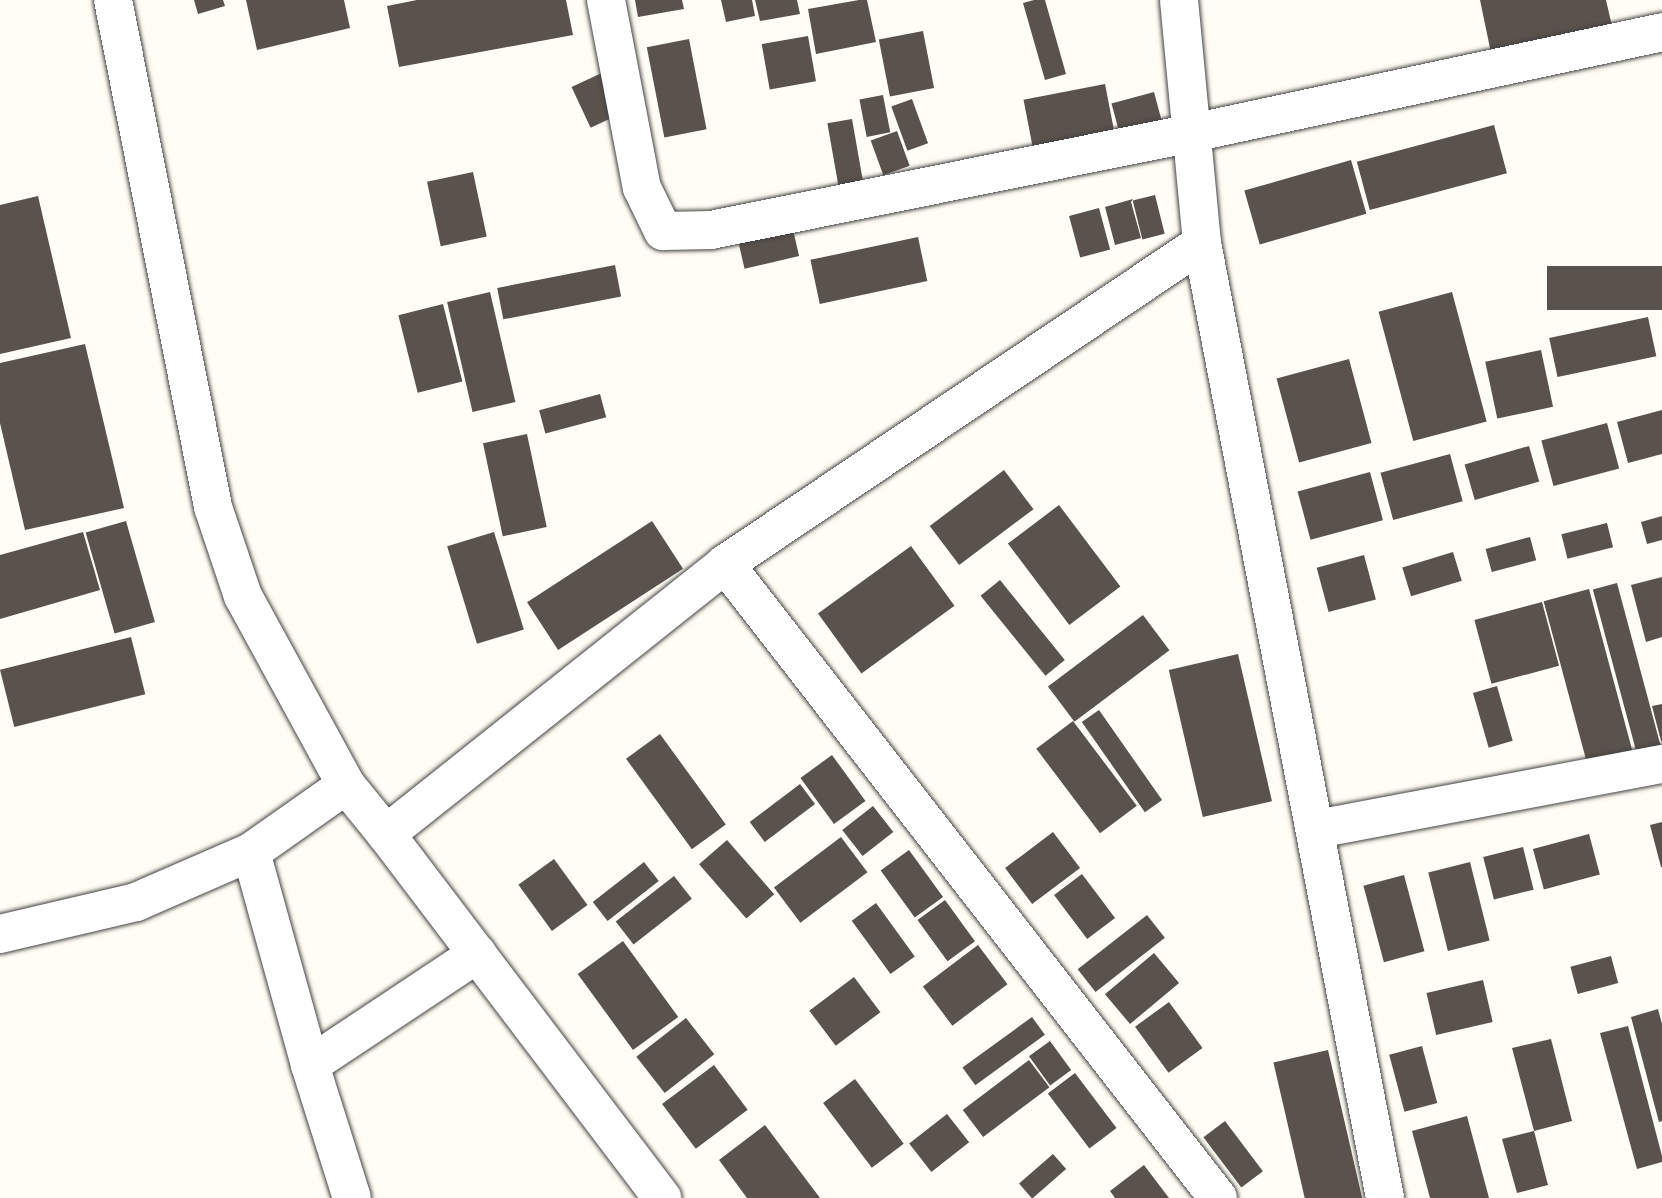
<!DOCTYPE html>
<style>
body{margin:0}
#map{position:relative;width:1662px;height:1198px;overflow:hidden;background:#fffdf5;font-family:Bitter,serif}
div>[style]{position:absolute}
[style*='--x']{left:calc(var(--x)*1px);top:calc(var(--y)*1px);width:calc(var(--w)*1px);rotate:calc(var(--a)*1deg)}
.building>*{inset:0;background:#5a524d;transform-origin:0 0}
.roads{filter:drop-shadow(0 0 2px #444) drop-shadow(0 0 2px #444)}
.minor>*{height:38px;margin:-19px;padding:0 19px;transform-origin:19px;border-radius:19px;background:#fff}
span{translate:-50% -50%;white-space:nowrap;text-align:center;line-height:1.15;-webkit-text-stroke:7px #fff;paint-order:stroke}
</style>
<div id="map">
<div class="building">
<i style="clip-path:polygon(194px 0,223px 0,225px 6px,198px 14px)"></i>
<i style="clip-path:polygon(246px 0,344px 0,350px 28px,257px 50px)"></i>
<i style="clip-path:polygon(417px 0,566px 0,573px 35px,399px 67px,387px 6px)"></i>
<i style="clip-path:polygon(635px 0,682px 0,684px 9px,638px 17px)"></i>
<i style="clip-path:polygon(721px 0,752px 0,755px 16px,726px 22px)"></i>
<i style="clip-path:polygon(755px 0,797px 0,800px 14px,760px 21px)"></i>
<i style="clip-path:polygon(859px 0,867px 0,876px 42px,816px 54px,808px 9px)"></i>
<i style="clip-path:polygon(1034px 0,1045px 0,1066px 74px,1045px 80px,1023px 3px)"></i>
<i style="clip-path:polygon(1480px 0,1606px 0,1612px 26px,1491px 53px)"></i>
<i style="left:923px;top:31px;width:58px;height:45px;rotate:79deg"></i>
<i style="left:808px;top:36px;width:46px;height:47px;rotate:80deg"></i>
<i style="left:689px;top:39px;width:92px;height:43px;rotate:79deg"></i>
<i style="left:606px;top:71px;width:45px;height:38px;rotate:65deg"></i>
<i style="left:1105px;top:84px;width:52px;height:83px;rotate:79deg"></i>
<i style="left:1154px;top:92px;width:31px;height:44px;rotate:75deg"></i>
<i style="left:883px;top:95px;width:38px;height:24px;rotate:79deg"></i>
<i style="left:912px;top:99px;width:47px;height:22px;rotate:70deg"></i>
<i style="left:852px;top:119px;width:66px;height:25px;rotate:80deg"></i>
<i style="left:1494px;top:125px;width:50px;height:142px;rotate:75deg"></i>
<i style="left:897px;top:131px;width:37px;height:28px;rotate:70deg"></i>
<i style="left:1351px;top:160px;width:56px;height:111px;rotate:74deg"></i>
<i style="left:473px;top:172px;width:66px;height:47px;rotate:78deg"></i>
<i style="left:1155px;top:195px;width:40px;height:23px;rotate:76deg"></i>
<i style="clip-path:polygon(38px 196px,71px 338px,0 354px,0 205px)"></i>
<i style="clip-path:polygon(1133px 199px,1131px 202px,1141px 238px,1115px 245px,1105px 207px)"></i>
<i style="left:1099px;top:208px;width:43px;height:31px;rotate:75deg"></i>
<i style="left:791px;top:221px;width:36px;height:56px;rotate:77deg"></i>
<i style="left:918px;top:237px;width:45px;height:110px;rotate:78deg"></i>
<i style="left:615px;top:265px;width:32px;height:120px;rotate:79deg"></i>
<i style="left:1662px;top:266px;width:44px;height:115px;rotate:90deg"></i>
<i style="left:490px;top:292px;width:113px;height:44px;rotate:77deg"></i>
<i style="left:1452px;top:292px;width:134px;height:76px;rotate:75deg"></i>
<i style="left:443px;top:304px;width:80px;height:46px;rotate:76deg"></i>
<i style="left:1648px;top:317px;width:40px;height:101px;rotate:78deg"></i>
<i style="clip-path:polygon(85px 344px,124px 508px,25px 530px,0 423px,0 363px)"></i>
<i style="left:1541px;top:350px;width:58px;height:57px;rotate:78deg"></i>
<i style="left:1349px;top:359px;width:87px;height:75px;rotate:75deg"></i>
<i style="left:600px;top:394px;width:24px;height:63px;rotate:75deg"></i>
<i style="clip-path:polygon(1662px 410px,1662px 454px,1628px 463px,1617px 422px)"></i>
<i style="left:1607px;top:423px;width:47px;height:68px;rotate:75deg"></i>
<i style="left:527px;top:434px;width:95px;height:45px;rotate:78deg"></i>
<i style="left:1529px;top:446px;width:37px;height:67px;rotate:74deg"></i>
<i style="left:1450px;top:454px;width:49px;height:72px;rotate:75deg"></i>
<i style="left:1004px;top:470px;width:49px;height:93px;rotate:53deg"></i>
<i style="left:1370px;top:472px;width:50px;height:75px;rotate:75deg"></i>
<i style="left:1059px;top:505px;width:102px;height:64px;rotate:53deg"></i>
<i style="clip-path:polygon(1662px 516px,1662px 540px,1647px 544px,1641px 522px)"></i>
<i style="left:126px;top:521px;width:105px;height:42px;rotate:74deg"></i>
<i style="left:652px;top:521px;width:57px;height:149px;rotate:57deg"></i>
<i style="left:1607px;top:523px;width:25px;height:47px;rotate:76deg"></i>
<i style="clip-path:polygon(83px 532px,100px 590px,0 619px,0 555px)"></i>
<i style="left:494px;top:532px;width:102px;height:49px;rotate:73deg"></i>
<i style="left:1530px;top:537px;width:24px;height:46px;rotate:75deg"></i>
<i style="left:911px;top:546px;width:74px;height:115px;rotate:54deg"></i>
<i style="left:1453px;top:552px;width:30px;height:53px;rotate:73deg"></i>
<i style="left:1364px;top:555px;width:46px;height:49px;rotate:75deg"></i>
<i style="clip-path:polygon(1662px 577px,1662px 637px,1646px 642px,1631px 585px)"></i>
<i style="left:1000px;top:580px;width:103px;height:25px;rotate:51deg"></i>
<i style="left:1617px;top:583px;width:168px;height:25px;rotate:75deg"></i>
<i style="left:1589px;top:589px;width:169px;height:47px;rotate:75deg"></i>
<i style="left:1542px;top:602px;width:66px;height:70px;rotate:75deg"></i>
<i style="left:1143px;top:615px;width:44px;height:119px;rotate:53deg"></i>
<i style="left:131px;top:637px;width:59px;height:135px;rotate:76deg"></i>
<i style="left:1238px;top:654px;width:151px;height:71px;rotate:77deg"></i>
<i style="left:1497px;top:686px;width:57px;height:25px;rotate:74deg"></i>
<i style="clip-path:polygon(1662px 704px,1662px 741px,1661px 741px,1652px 706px)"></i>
<i style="left:1099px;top:710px;width:110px;height:21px;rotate:55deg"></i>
<i style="left:1073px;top:721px;width:106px;height:46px;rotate:53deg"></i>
<i style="left:660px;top:734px;width:112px;height:42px;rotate:54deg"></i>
<i style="left:832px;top:755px;width:57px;height:39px;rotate:54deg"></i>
<i style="left:800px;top:784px;width:25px;height:63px;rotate:53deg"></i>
<i style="left:873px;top:806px;width:33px;height:39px;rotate:52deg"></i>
<i style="clip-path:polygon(1662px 822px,1662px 867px,1661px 867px,1650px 825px)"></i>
<i style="left:1053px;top:832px;width:45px;height:60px;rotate:53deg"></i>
<i style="left:1589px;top:834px;width:42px;height:58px;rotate:75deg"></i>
<i style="left:841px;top:837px;width:44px;height:84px;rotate:53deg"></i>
<i style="left:727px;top:840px;width:72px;height:37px;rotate:49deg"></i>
<i style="left:1523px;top:847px;width:44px;height:41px;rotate:76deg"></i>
<i style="left:909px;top:850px;width:58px;height:35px;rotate:54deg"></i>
<i style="left:554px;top:859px;width:57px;height:44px;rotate:54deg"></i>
<i style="left:644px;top:862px;width:24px;height:65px;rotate:52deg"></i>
<i style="left:1470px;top:862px;width:81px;height:43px;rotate:76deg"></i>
<i style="left:1082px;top:874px;width:55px;height:35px;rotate:53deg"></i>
<i style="left:1404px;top:875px;width:79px;height:42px;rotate:75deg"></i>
<i style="left:674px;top:876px;width:29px;height:74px;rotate:52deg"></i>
<i style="left:945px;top:900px;width:51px;height:34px;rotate:54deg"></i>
<i style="left:876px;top:903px;width:66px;height:30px;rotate:54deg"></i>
<i style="left:1147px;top:915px;width:29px;height:88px;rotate:52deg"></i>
<i style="left:623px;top:941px;width:94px;height:56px;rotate:54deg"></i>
<i style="left:978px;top:945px;width:49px;height:69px;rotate:53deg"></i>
<i style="left:1154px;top:953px;width:39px;height:64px;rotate:50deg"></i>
<i style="left:1611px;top:956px;width:28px;height:42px;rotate:75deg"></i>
<i style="left:854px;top:977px;width:44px;height:56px;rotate:53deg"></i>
<i style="left:1483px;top:980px;width:43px;height:58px;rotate:77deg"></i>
<i style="left:1169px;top:1002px;width:57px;height:42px;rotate:54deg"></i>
<i style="clip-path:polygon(1658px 1009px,1662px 1024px,1662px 1121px,1659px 1122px,1631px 1017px)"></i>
<i style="left:1032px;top:1017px;width:22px;height:86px;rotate:54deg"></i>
<i style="left:686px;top:1018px;width:46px;height:63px;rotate:52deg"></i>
<i style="clip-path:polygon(1628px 1026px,1662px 1156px,1662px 1162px,1637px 1169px,1600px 1033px)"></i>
<i style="clip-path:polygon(1551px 1039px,1572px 1121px,1534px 1131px,1548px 1185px,1517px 1193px,1502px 1139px,1534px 1131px,1512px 1048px)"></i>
<i style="left:1050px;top:1041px;width:36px;height:26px;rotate:54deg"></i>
<i style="left:1422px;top:1046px;width:59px;height:34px;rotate:75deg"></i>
<i style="left:1328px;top:1050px;width:152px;height:56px;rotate:77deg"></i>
<i style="left:1029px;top:1060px;width:34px;height:83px;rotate:53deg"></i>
<i style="left:714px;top:1065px;width:56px;height:65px;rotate:53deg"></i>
<i style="left:1075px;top:1073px;width:69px;height:34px;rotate:53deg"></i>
<i style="left:855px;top:1079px;width:81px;height:40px;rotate:53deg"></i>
<i style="left:947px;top:1114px;width:36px;height:48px;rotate:52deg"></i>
<i style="clip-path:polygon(1467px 1116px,1489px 1198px,1430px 1198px,1412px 1131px)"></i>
<i style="left:1225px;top:1121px;width:63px;height:27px;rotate:53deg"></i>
<i style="clip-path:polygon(765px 1125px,820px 1198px,747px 1198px,719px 1160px)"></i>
<i style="left:1053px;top:1154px;width:20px;height:45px;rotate:49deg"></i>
<i style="clip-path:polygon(1144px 1165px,1169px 1198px,1115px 1198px,1110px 1191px)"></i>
</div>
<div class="roads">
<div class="minor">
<i style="--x:113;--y:0;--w:517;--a:78.84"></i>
<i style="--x:213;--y:507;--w:94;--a:71.4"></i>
<i style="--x:243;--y:596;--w:215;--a:61.4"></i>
<i style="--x:346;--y:785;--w:63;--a:50.8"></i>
<i style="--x:386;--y:834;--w:457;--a:52.8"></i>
<i style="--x:606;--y:0;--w:191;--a:79.2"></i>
<i style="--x:642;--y:188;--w:48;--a:64"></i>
<i style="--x:663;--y:231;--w:48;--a:-1.2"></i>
<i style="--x:711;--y:230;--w:491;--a:-11.4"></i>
<i style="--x:1192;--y:133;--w:481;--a:-12.1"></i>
<i style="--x:1179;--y:0;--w:244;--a:84.6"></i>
<i style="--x:1202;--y:243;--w:972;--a:79.15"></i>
<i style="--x:725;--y:564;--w:803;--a:52.13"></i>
<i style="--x:346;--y:785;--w:116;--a:144.8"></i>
<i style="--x:251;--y:852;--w:221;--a:74.5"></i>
<i style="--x:310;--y:1065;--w:139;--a:72.5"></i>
<i style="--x:1317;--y:829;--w:351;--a:-10.7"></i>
<i style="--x:386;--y:834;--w:433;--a:-38.5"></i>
<i style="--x:725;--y:564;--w:575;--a:-33.94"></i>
<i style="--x:0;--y:934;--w:140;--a:-13.2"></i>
<i style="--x:136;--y:902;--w:125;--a:-23.5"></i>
<i style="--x:310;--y:1065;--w:201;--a:-33.6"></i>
</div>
</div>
</div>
